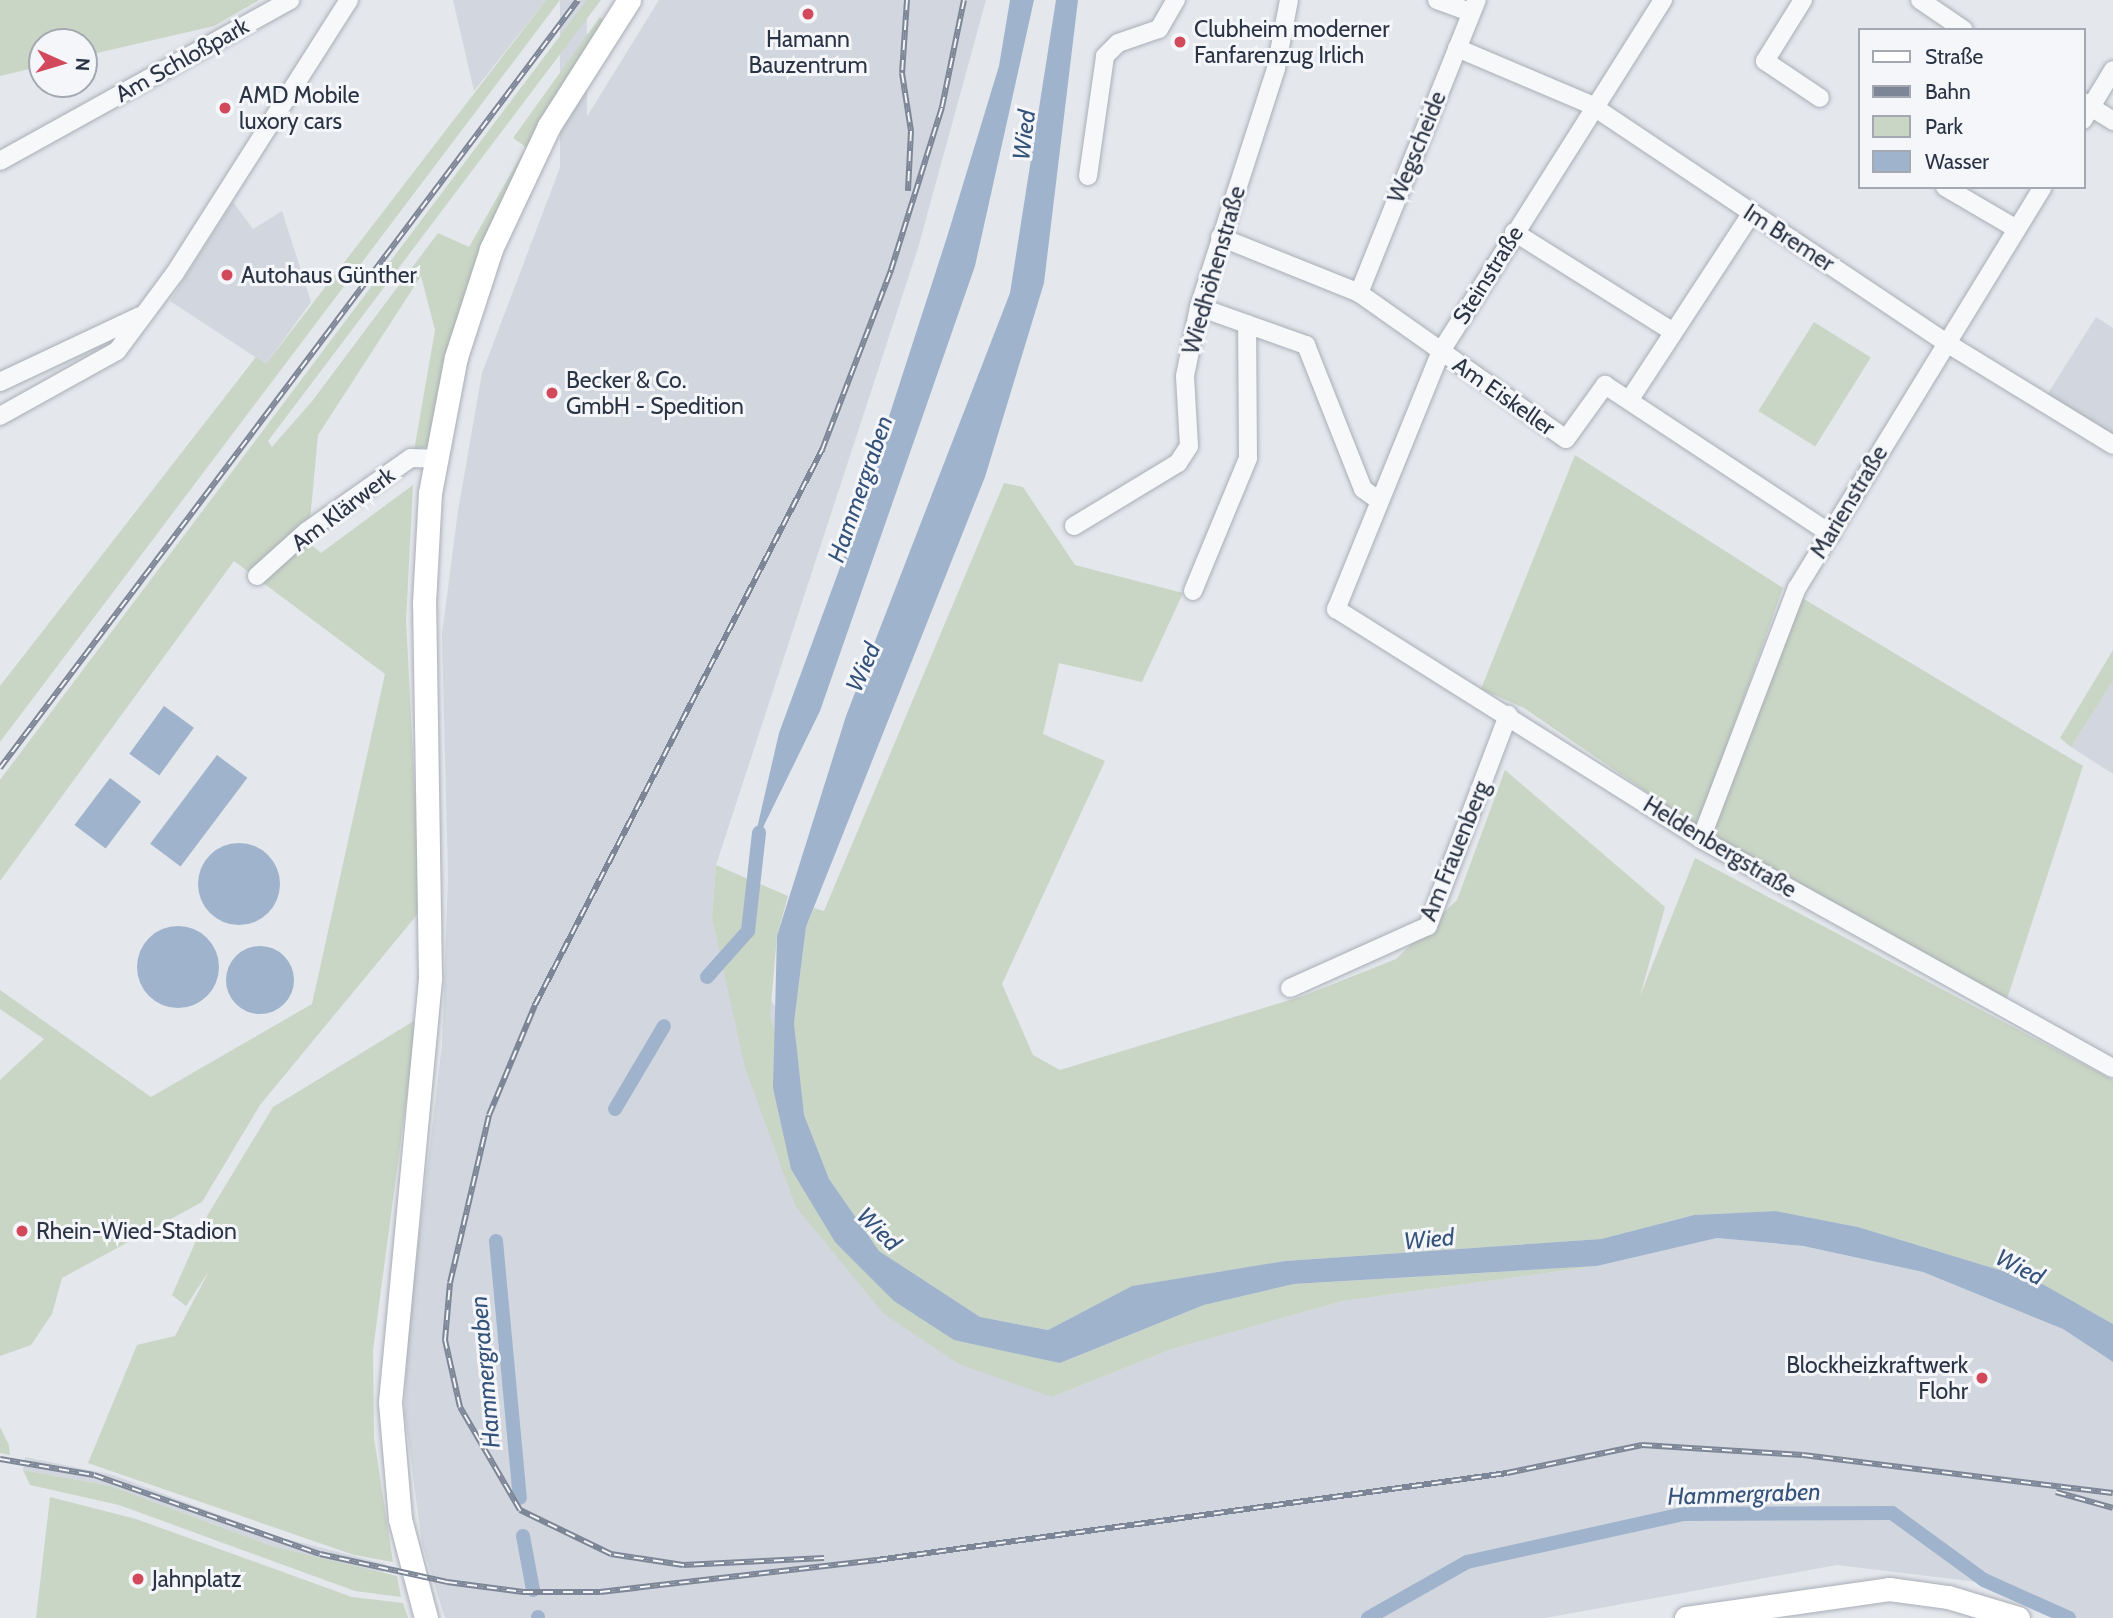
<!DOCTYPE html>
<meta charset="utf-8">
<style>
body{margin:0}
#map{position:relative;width:2113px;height:1618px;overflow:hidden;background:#e4e7ec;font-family:Cabin,sans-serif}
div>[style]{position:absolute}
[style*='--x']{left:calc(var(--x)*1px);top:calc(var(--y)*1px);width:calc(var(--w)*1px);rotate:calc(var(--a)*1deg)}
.built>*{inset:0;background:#d2d6de;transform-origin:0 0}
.green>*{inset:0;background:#c9d6c5;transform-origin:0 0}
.water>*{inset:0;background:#9fb4cc;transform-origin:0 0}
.round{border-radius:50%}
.canal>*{height:14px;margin:-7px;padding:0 7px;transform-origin:7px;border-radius:7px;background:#9fb4cc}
.roads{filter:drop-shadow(0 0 2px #a9aeb7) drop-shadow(0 0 2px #a9aeb7)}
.minor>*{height:18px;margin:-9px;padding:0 9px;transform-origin:9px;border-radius:9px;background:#f7f8fa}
.major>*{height:23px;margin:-11.5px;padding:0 11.5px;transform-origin:11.5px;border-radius:11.5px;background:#fff}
.rail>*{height:6px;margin-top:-3px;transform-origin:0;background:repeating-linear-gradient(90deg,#f4f6f9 0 10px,#7d8696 0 20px);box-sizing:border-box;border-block:2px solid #7d8696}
.dots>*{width:19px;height:19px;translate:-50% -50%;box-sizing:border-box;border:4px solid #f4f6f9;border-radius:50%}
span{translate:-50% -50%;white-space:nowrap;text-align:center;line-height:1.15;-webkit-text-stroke:6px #f4f6f9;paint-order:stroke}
.poi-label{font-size:23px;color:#2b3445}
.left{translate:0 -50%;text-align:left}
.right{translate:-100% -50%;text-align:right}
.street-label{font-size:23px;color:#2b3445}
.water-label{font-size:24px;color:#34527a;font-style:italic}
.legend{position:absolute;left:1858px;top:28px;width:228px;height:161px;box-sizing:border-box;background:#f4f6f9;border:2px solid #a4a8b1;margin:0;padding:9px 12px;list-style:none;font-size:21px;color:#2b3445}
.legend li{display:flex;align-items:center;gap:14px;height:35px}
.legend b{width:35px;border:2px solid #a4a8b1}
.north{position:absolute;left:28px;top:28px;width:70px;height:70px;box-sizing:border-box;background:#f4f6f9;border:2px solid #a4a8b1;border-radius:50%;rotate:94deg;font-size:19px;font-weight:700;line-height:28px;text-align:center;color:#2b3445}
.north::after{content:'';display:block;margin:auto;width:24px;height:32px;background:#d1495b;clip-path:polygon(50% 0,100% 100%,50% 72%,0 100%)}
</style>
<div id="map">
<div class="built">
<i style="clip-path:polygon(453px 0,546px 0,474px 91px)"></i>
<i style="left:560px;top:0;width:27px;height:930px"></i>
<i style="clip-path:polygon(659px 0,986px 0,918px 248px,716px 865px,712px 917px,1052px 1397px,1172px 1349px,1343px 1301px,1597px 1266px,1717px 1238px,1802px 1246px,1923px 1272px,2063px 1329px,2113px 1362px,2113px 1618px,2056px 1618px,1977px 1582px,1837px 1565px,1545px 1618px,445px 1618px,422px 1544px,405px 1415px,407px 1336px,442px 1045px,448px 877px,442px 634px,458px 511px,482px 373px,567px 149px)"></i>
<i style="clip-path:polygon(233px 202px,253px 229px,282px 211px,311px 302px,266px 364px,170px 301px)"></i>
<i style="clip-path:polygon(2096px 317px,2113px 328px,2113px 441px,2047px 395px)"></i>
<i style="clip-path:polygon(2113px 681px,2113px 774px,2071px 747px)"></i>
<i style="clip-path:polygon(25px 1457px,113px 1475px,275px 1536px,385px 1564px,383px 1573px,272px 1546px,111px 1486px,23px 1470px)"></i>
</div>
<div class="green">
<i style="clip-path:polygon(0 0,259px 0,214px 26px,84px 56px,84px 42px,42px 42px,42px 66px,0 76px)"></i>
<i style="clip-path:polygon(546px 0,560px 0,0 742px,0 686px,256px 357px,266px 364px)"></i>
<i style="clip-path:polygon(587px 0,601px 0,268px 441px,272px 447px,313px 400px,438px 233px,469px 247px,526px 147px,513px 138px,600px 17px,604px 21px,530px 148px,428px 446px,414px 451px,435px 330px,421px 276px,318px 435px,308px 542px,321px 553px,413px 485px,406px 621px,421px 910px,260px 1105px,202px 1202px,62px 1278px,52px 1314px,31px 1345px,0 1356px,0 1080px,44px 1039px,0 1009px,0 990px,151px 1097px,312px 1004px,385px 674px,234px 561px,0 881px,0 780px)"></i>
<i style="left:1814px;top:322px;width:67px;height:105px;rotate:32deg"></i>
<i style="clip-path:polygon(1575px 455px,1783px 588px,1698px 827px,1524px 708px,1481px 689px)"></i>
<i style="clip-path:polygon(1004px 483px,1023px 487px,1075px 565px,1183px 593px,1142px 682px,1059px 663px,1043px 734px,1105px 761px,1002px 984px,1033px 1055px,1060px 1070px,1303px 996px,1396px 959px,1457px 900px,1505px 770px,1665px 907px,1640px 996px,1695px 858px,2113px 1080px,2113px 1324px,2039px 1282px,1858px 1227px,1775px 1211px,1694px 1215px,1601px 1239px,1285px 1261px,1133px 1286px,1048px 1330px,980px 1317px,879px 1251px,829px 1179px,804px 1115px,794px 1023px,806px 927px,814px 908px,824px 911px)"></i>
<i style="clip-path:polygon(1799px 596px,2083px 766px,2007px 999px,1711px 835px)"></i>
<i style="clip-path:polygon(2113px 650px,2113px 681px,2071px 747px,2060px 738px)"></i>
<i style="clip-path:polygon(716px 865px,788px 896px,777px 936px,770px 1016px,835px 1242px,1060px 1363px,1204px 1305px,1294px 1284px,1597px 1266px,1343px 1301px,1172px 1349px,1052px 1397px,959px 1364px,884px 1314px,796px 1207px,745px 1068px,712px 917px)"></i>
<i style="clip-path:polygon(417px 1019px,373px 1350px,374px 1438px,393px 1562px,354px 1555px,88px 1463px,137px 1345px,175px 1336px,209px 1271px,186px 1306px,172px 1295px,207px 1216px,273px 1107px)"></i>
<i style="clip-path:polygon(0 1427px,9px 1445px,10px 1455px,0 1453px)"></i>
<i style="clip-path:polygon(23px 1470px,111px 1486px,272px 1546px,397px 1576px,401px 1597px,355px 1591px,119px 1505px,30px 1485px)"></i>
<i style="clip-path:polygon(50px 1497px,136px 1519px,352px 1597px,403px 1603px,408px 1618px,36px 1618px)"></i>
</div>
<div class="water">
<i style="clip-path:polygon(1010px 0,1034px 0,975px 266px,820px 711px,752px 850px,779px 733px,842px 562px,947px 237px,999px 66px)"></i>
<i style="clip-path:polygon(1056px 0,1078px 0,1044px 283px,985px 477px,806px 927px,794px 1023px,804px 1115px,829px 1179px,879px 1251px,980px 1317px,1048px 1330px,1132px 1286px,1285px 1261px,1601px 1239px,1694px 1215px,1775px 1211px,1858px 1227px,2039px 1282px,2113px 1324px,2113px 1362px,2063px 1329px,1923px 1272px,1803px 1246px,1717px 1238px,1597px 1266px,1294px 1284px,1204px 1305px,1060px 1363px,954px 1340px,894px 1301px,835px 1242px,791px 1169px,773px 1088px,777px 936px,846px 716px,1010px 293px)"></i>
<i style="left:164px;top:706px;width:37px;height:59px;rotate:36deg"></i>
<i style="left:217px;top:755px;width:38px;height:111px;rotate:37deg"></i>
<i style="left:110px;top:778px;width:39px;height:59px;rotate:37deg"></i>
<i class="round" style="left:198px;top:843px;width:82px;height:82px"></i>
<i class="round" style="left:137px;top:926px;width:82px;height:82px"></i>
<i class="round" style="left:226px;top:946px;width:68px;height:68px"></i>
</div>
<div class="canal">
<i style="--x:707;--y:977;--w:62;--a:-48.3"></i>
<i style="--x:748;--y:931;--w:99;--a:-83.6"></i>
<i style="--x:615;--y:1109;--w:96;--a:-59.4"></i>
<i style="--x:496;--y:1241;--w:258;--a:84.7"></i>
<i style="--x:523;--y:1536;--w:55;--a:79.5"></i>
<i style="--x:538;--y:1617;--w:1;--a:90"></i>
<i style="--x:1368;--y:1618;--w:114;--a:-29.5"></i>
<i style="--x:1467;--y:1562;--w:221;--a:-12.5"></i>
<i style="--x:1683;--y:1514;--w:209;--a:-0.3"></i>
<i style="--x:1892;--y:1513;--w:114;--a:36.1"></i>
<i style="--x:1984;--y:1580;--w:93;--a:24.1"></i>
</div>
<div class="roads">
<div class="minor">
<i style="--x:1437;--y:0;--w:35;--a:20"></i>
<i style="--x:1663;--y:0;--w:415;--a:122.3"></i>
<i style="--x:1441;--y:351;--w:279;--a:112.1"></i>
<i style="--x:1336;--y:609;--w:431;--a:32.2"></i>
<i style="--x:1701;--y:839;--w:471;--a:29.1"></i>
<i style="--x:1803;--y:0;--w:72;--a:121.9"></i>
<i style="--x:1765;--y:61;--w:66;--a:33.9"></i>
<i style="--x:1920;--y:0;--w:53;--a:34.3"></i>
<i style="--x:1457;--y:48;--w:146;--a:23"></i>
<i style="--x:1591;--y:105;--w:426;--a:33.8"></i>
<i style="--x:1945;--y:342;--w:197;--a:31.5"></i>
<i style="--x:2083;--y:102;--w:36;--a:32"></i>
<i style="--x:2083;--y:120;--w:58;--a:-59"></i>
<i style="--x:0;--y:161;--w:332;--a:-29"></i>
<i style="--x:1088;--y:176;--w:121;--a:-81.9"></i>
<i style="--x:1105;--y:56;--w:18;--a:-45"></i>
<i style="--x:1118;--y:43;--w:43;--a:-18.9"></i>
<i style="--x:1159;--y:29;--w:34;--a:-60"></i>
<i style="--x:1945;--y:187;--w:83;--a:30.3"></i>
<i style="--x:1514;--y:232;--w:186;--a:32.1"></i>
<i style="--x:1220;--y:237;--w:150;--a:21.9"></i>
<i style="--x:1359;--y:293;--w:253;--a:35.2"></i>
<i style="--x:1566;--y:439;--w:67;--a:-54.2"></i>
<i style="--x:1605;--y:385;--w:271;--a:33.4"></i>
<i style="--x:1359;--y:293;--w:316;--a:-68.1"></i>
<i style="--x:1199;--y:307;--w:114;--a:19.6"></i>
<i style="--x:1306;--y:345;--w:155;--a:68.4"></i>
<i style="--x:1363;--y:489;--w:17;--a:36"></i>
<i style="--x:0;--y:382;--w:155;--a:-25.2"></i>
<i style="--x:1630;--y:399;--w:221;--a:-56.8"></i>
<i style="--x:0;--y:416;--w:134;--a:-29.1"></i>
<i style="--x:117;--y:351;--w:97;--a:-53.4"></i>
<i style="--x:175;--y:273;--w:324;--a:-57.5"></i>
<i style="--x:1074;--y:526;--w:122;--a:-31.2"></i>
<i style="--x:1178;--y:463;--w:20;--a:-57"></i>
<i style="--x:1189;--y:446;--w:70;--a:-93.3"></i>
<i style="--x:1185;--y:376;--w:70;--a:-78.5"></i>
<i style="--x:1199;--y:307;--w:251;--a:-72.1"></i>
<i style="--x:1276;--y:68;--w:69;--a:-79.2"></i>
<i style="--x:257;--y:576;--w:67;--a:-42"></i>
<i style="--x:307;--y:531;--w:127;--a:-35.1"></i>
<i style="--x:411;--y:458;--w:24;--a:2"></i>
<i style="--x:1193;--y:591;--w:144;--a:-67.5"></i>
<i style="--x:1248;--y:458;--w:134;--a:-90.4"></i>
<i style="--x:1701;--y:839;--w:269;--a:-69.1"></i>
<i style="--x:1797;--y:588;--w:470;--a:-58.5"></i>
<i style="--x:1290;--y:988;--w:151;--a:-24.2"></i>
<i style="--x:1428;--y:926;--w:226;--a:-69.2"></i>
</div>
<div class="major">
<i style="--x:426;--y:1618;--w:102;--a:-104.7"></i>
<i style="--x:400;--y:1519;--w:117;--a:-94.9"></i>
<i style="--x:390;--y:1402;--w:426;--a:-84.6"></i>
<i style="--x:430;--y:978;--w:375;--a:-90.9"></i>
<i style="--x:424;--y:603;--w:110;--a:-86.9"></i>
<i style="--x:430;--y:493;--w:138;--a:-79.2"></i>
<i style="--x:456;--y:357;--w:114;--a:-72"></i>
<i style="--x:491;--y:249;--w:136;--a:-64.8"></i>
<i style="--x:549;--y:126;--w:149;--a:-57.6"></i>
<i style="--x:1686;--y:1618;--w:205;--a:-8.1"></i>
<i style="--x:1889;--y:1589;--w:60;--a:7.7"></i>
<i style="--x:1948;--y:1597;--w:73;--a:16.7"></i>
</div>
</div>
<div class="rail">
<i style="--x:907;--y:0;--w:73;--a:93.9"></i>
<i style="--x:902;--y:73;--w:59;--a:81.2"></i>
<i style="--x:911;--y:131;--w:60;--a:92.9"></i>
<i style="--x:0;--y:768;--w:961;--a:-53.03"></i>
<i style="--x:0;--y:1459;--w:95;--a:9.7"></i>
<i style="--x:94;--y:1475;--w:239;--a:19.3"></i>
<i style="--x:320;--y:1554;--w:130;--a:12.4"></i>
<i style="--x:447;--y:1582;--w:77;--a:7.5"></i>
<i style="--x:523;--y:1592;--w:77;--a:0"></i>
<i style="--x:600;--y:1592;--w:279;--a:-6.6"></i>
<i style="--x:877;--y:1560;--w:636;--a:-7.86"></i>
<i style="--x:1507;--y:1473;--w:138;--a:-11.7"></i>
<i style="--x:1642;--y:1445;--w:161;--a:3.6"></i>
<i style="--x:1803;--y:1455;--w:312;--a:7"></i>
<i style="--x:2056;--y:1492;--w:59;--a:15.7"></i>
<i style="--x:824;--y:1558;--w:141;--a:177.2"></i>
<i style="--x:683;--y:1565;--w:73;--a:-171.3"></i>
<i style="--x:611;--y:1554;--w:101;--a:-154.2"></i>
<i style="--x:520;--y:1510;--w:119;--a:-120.2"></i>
<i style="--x:460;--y:1407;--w:69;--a:-102.6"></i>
<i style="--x:445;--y:1340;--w:57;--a:-85"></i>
<i style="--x:450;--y:1283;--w:172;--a:-76.9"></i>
<i style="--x:489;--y:1115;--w:119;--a:-67.3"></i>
<i style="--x:535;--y:1005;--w:625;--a:-62.66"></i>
<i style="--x:822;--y:450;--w:193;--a:-69"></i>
<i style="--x:891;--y:270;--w:171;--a:-72.6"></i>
<i style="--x:942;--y:107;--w:109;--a:-78.4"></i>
</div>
<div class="dots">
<i style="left:808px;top:14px;background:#d1495b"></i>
<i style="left:1180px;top:42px;background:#d1495b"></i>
<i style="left:225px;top:108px;background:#d1495b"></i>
<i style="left:227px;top:275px;background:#d1495b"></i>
<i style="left:552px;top:393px;background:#d1495b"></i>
<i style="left:22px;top:1231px;background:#d1495b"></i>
<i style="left:1982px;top:1378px;background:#d1495b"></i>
<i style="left:138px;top:1579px;background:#d1495b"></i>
</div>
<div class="poi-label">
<span class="left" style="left:1194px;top:42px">Clubheim moderner<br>Fanfarenzug Irlich</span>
<span style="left:808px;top:52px">Hamann<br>Bauzentrum</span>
<span class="left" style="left:239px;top:108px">AMD Mobile<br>luxory cars</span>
<span class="left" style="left:241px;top:275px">Autohaus Günther</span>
<span class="left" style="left:566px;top:393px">Becker &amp; Co.<br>GmbH - Spedition</span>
<span class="left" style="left:36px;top:1231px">Rhein-Wied-Stadion</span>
<span class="right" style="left:1968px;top:1378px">Blockheizkraftwerk<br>Flohr</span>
<span class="left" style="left:152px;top:1579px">Jahnplatz</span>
</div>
<div class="street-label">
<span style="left:182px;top:60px;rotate:-29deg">Am Schloßpark</span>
<span style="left:1417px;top:147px;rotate:-68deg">Wegscheide</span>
<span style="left:1789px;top:238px;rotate:33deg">Im Bremer</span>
<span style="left:1214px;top:270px;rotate:-74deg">Wiedhöhenstraße</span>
<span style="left:1488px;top:275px;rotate:-58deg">Steinstraße</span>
<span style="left:1504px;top:396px;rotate:35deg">Am Eiskeller</span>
<span style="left:1849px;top:502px;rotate:-59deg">Marienstraße</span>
<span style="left:343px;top:509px;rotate:-37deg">Am Klärwerk</span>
<span style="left:1720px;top:847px;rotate:31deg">Heldenbergstraße</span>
<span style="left:1455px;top:851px;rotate:-68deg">Am Frauenberg</span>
</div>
<div class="water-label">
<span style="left:1024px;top:135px;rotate:-83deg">Wied</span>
<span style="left:860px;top:489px;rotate:-71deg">Hammergraben</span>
<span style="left:863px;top:667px;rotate:-66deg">Wied</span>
<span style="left:879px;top:1229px;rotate:45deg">Wied</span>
<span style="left:1429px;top:1239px;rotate:-5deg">Wied</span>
<span style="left:2020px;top:1267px;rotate:27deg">Wied</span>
<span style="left:485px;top:1372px;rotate:-95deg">Hammergraben</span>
<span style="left:1744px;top:1494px;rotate:-2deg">Hammergraben</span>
</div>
<ul class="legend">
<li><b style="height:9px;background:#fff"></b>Straße</li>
<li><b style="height:9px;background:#7d8696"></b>Bahn</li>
<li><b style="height:19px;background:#c9d6c5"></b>Park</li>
<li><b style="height:19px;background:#9fb4cc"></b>Wasser</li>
</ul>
<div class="north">N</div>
</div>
